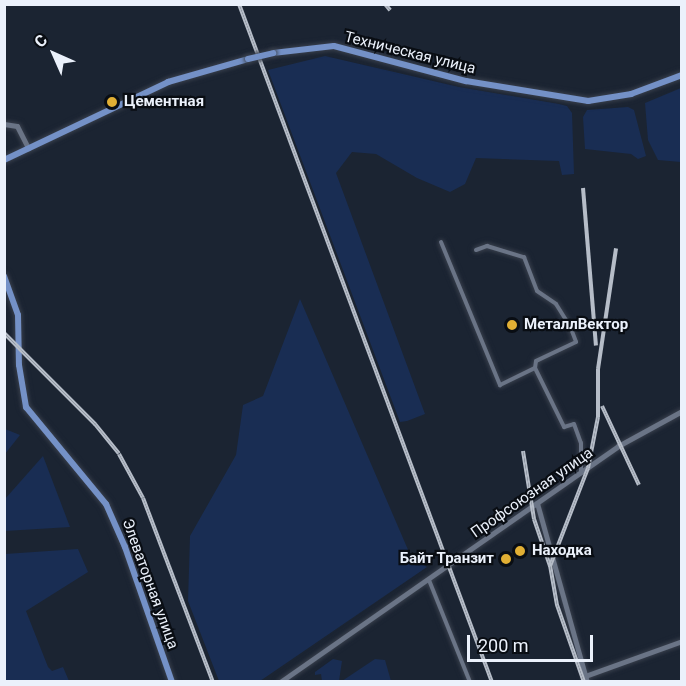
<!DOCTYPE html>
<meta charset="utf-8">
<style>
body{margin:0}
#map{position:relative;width:686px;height:686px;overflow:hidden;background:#1b2432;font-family:Roboto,sans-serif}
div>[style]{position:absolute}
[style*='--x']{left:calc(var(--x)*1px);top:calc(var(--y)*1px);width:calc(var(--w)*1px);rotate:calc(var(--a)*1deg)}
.green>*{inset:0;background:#192d53}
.roads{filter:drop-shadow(0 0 2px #383f4c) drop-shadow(0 0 2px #383f4c)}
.street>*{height:4px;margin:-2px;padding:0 2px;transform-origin:2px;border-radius:2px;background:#6a7486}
.secondary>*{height:5px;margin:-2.5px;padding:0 2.5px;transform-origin:2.5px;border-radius:2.5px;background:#6a7486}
.primary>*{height:6px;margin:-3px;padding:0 3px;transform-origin:3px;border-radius:3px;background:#7491c7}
.rail>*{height:4px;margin-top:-2px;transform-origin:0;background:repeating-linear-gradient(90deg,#090d13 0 4.5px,#b6bdc8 0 9px);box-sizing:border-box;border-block:2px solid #b6bdc8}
.bridges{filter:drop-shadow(0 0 2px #383f4c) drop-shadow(0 0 2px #383f4c)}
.primary-bridge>*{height:6px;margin:-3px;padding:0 3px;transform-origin:3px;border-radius:3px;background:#7491c7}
.dots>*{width:16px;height:16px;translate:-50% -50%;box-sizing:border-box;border:3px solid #090d13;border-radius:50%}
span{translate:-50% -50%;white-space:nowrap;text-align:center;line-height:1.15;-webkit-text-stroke:4.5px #090d13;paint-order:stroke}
.street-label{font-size:15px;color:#ebf1fb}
.poi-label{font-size:15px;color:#ebf1fb;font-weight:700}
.left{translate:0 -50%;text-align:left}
.right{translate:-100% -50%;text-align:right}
.frame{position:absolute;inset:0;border:6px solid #ebf1fb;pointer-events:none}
.north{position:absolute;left:24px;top:24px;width:60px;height:60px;-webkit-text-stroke:4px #090d13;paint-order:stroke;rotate:315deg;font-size:16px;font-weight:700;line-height:24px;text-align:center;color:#ebf1fb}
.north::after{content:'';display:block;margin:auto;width:21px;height:27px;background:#ebf1fb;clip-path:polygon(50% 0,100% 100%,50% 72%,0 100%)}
.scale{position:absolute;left:467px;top:635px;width:126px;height:27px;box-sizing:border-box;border:3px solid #ebf1fb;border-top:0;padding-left:8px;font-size:18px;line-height:21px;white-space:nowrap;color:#ebf1fb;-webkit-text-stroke:4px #090d13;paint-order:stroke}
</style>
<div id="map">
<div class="green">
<i style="clip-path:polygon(325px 56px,459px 87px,559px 104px,567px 106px,572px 113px,574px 174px,562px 175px,559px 161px,476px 158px,465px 184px,450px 192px,417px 178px,376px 154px,352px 152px,336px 173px,425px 414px,407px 421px,400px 422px,268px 70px)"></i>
<i style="clip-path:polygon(681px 88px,681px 162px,658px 160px,648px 140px,645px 103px)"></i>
<i style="clip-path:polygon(628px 107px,634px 110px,646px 156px,638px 159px,631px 154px,585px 149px,583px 117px,587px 110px)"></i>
<i style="clip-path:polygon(300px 299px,412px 559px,427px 567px,260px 681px,219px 681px,188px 601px,190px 536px,236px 455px,243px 405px,263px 396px)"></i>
<i style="clip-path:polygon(5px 429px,20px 435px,5px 454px)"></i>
<i style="clip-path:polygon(43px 456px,70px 527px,5px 531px,5px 499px)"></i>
<i style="clip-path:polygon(78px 549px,88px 572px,26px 611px,48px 667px,52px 671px,63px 667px,69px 681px,5px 681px,5px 554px)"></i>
<i style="clip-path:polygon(333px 659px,342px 661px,339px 681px,322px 681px,321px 674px,315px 675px,315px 672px)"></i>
<i style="clip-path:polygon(375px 659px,385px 660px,391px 681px,342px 681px)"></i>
</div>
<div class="roads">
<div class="street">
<i style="--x:441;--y:242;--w:155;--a:67.6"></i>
<i style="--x:500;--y:385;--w:39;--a:-26"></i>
<i style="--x:535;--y:368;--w:66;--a:63.8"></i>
<i style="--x:564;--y:427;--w:10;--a:-17"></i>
<i style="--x:574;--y:424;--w:20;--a:70"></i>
<i style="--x:581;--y:443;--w:28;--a:90"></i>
<i style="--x:476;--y:250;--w:12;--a:-20"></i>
<i style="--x:487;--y:246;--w:39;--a:17"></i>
<i style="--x:524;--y:257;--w:36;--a:69"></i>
<i style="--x:537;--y:291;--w:23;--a:34"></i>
<i style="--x:556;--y:304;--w:26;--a:58"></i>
<i style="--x:570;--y:326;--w:17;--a:69"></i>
<i style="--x:576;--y:342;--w:44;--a:154.6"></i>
<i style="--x:536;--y:361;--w:7;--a:98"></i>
<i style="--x:429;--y:580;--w:110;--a:68.1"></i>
</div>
<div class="secondary">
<i style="--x:4;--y:124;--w:13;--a:9"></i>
<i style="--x:17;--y:126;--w:25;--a:63"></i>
<i style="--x:537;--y:503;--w:186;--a:74.4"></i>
<i style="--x:585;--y:676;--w:103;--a:-19.8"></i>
<i style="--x:280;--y:682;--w:412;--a:-34.9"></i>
<i style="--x:618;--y:446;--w:73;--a:-28.7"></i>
</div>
<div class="primary">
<i style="--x:273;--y:53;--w:61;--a:-6.5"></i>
<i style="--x:334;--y:46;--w:137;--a:14.9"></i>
<i style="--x:466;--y:81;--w:124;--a:9.3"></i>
<i style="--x:588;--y:101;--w:44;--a:-9.2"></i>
<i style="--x:631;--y:94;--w:54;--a:-20.4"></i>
<i style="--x:4;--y:160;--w:182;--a:-25.4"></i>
<i style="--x:168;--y:82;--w:83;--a:-16"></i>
<i style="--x:4;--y:276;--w:41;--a:70.3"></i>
<i style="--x:18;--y:315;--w:50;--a:88.9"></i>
<i style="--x:19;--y:365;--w:43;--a:80.5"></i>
<i style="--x:26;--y:407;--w:126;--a:50.5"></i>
<i style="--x:106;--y:504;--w:47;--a:66.2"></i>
<i style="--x:125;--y:547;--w:143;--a:70.8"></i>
</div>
</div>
<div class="rail">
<i style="--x:239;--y:4;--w:724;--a:69.54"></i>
<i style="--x:385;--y:4;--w:8;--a:50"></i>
<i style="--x:583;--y:188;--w:158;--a:85.3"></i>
<i style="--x:4;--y:333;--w:129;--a:45"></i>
<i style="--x:95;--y:424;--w:38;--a:51"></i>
<i style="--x:119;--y:454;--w:50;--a:61.4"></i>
<i style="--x:143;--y:498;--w:197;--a:69.2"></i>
<i style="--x:602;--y:406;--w:87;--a:64.9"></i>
<i style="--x:523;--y:451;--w:69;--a:80.8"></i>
<i style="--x:534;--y:519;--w:50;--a:71.2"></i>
<i style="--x:584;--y:682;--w:82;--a:-109.3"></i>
<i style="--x:557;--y:605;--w:40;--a:-100"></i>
<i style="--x:550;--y:566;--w:105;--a:-68.8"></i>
<i style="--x:588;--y:468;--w:52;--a:-78.9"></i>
<i style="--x:598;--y:417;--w:48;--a:-90"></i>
<i style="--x:598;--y:369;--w:122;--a:-81.5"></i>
</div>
<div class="bridges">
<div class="primary-bridge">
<i style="--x:248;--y:59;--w:26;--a:-13"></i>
</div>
</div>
<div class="dots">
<i style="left:112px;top:102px;background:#e1af34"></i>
<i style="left:512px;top:325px;background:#e1af34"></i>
<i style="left:520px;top:551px;background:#e1af34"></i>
<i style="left:506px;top:559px;background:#e1af34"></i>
</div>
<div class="street-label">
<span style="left:410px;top:53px;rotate:14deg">Техническая улица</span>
<span style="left:532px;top:493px;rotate:-35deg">Профсоюзная улица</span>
<span style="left:150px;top:584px;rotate:70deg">Элеваторная улица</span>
</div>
<div class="poi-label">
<span class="left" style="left:124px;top:102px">Цементная</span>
<span class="left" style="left:524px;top:325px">МеталлВектор</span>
<span class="left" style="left:532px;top:551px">Находка</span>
<span class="right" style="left:494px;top:559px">Байт Транзит</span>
</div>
<div class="frame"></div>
<div class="north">С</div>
<div class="scale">200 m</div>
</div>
